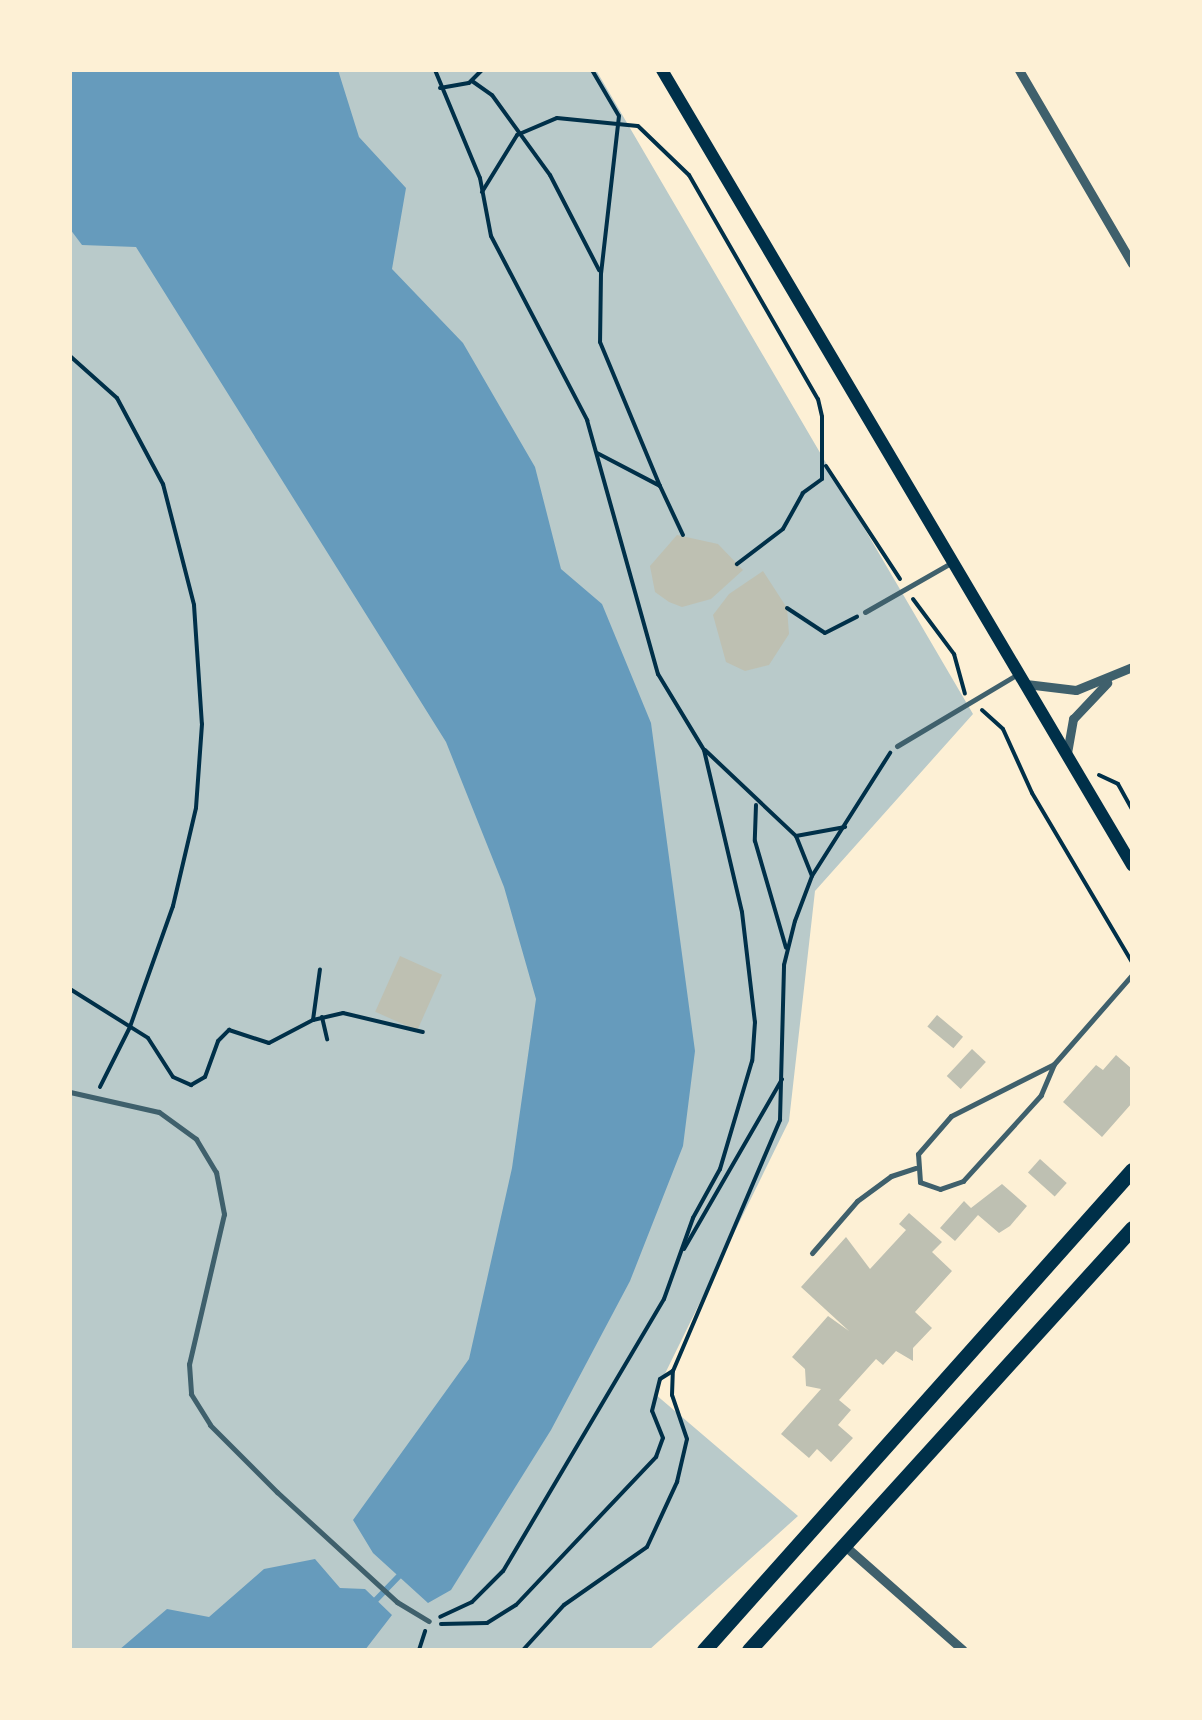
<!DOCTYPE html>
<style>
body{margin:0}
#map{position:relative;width:1202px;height:1720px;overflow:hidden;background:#fdf0d5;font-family:Commissioner,sans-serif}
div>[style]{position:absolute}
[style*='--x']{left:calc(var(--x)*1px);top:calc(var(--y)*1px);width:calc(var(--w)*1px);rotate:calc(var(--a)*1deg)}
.green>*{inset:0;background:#b9caca}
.water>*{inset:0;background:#669bbc}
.stream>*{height:6px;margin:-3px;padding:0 3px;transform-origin:3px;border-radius:3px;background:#669bbc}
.building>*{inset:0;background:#bec0b2;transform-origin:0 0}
.path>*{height:4px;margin:-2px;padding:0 2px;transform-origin:2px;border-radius:2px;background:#003049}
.service>*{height:5px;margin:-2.5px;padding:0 2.5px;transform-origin:2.5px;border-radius:2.5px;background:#3f606c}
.minor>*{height:9px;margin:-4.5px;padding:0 4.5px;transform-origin:4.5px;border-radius:4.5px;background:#3f606c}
.secondary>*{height:12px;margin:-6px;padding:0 6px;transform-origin:6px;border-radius:6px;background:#003049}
.trunk>*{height:15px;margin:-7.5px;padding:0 7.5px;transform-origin:7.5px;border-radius:7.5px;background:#003049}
span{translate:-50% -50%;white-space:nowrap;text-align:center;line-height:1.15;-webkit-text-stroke:10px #fdf0d5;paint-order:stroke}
.frame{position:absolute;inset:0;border:72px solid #fdf0d5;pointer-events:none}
</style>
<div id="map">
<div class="green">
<i style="clip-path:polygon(70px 70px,596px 70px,973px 714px,815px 891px,789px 1121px,655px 1394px,798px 1516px,649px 1650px,70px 1650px)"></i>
</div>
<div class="water">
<i style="clip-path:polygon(70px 70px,338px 70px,359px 137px,406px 188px,392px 269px,463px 343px,535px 467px,561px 569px,602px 604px,651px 723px,695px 1051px,683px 1146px,630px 1281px,551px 1430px,451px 1590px,428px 1603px,373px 1553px,353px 1520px,469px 1359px,512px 1168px,536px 999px,504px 887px,446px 742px,136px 247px,82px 245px,70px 229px)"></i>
<i style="clip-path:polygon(315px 1559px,340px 1588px,365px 1589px,392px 1615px,365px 1650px,119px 1650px,167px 1609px,209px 1617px,264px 1569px)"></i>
</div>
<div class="stream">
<i style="--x:372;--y:1604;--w:42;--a:-46"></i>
</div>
<div class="building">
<i style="clip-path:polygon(677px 535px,718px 544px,743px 570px,711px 599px,682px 607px,669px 602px,655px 592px,650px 566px)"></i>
<i style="clip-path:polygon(763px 571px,787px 608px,789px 634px,769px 665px,745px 671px,726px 662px,713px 615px,729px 594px)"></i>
<i style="left:400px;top:956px;width:46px;height:61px;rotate:24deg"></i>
<i style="left:937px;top:1015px;width:34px;height:15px;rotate:40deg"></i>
<i style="left:972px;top:1049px;width:19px;height:37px;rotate:43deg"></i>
<i style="clip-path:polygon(1116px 1055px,1132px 1069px,1132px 1103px,1102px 1137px,1063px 1102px,1096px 1065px,1103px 1070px)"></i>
<i style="left:1040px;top:1159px;width:36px;height:18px;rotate:42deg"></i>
<i style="clip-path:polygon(1002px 1184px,1027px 1206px,1010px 1226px,999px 1233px,978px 1215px,955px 1241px,940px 1228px,964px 1201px,971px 1208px)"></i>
<i style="clip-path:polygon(909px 1213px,942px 1242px,932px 1252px,952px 1271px,915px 1312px,932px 1328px,913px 1348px,913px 1361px,896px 1351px,883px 1365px,876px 1359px,839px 1400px,851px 1410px,838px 1425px,853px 1438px,831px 1462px,817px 1449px,809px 1458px,781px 1434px,821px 1389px,806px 1386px,805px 1369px,792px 1357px,828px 1316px,849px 1331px,801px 1287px,846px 1237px,870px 1269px,906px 1230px,899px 1224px)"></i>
</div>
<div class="path">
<i style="--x:435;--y:70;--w:117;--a:67.4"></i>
<i style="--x:480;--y:178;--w:59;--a:79.3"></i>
<i style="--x:491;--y:236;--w:208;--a:62.4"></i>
<i style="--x:587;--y:420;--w:264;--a:74.4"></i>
<i style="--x:658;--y:674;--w:89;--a:58.8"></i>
<i style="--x:704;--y:750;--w:166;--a:76.8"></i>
<i style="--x:742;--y:912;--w:111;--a:83.3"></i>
<i style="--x:755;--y:1022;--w:39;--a:94"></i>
<i style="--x:752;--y:1061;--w:113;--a:106.5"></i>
<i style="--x:720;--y:1169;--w:56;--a:118.9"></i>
<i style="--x:693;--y:1218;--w:86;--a:109.7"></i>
<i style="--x:664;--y:1299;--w:316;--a:120.6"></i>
<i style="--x:503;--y:1571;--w:44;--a:135"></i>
<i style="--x:472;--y:1602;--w:35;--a:155"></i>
<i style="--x:592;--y:70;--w:53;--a:59.6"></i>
<i style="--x:619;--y:116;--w:158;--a:96.5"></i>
<i style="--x:601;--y:273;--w:69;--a:90.8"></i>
<i style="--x:600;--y:342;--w:156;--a:67.4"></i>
<i style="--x:472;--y:81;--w:24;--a:35"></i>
<i style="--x:492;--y:95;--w:99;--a:54.1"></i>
<i style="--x:550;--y:175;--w:107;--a:62.7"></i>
<i style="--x:440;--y:88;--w:29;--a:-10"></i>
<i style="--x:469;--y:83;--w:18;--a:-45"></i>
<i style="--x:482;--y:192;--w:67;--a:-58.4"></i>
<i style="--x:517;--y:135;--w:43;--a:-23"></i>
<i style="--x:557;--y:118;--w:81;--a:5.6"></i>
<i style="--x:638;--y:126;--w:71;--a:43.9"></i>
<i style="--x:689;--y:175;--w:258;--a:60.1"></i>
<i style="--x:818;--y:399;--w:18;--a:77"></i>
<i style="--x:822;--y:417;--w:62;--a:90"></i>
<i style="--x:822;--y:479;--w:24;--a:144"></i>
<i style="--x:803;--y:493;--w:41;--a:119.1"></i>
<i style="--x:783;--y:529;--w:58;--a:142.7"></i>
<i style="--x:70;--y:356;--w:63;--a:41.8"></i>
<i style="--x:117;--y:398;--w:98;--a:61.9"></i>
<i style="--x:163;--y:484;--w:125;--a:75.6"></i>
<i style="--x:194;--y:605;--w:119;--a:86.2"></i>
<i style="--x:202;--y:724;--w:84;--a:94.1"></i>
<i style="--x:196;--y:808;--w:101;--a:103.2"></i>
<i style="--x:173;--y:906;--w:128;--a:109.6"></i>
<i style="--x:130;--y:1027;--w:67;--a:116.6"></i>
<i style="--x:597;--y:453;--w:71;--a:27.6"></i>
<i style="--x:660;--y:486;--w:54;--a:64.9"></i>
<i style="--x:826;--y:466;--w:135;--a:56.8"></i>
<i style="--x:913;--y:599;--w:69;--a:53.3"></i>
<i style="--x:954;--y:654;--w:41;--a:74.6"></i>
<i style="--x:787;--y:608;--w:45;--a:33.3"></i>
<i style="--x:825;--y:633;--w:36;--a:-27"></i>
<i style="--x:982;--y:710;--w:28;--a:42"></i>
<i style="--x:1003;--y:729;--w:70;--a:65.6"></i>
<i style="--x:1032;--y:793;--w:196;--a:59.4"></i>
<i style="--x:705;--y:750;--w:125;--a:43.4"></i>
<i style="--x:1099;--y:775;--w:21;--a:25"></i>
<i style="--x:1118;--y:784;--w:29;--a:61"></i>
<i style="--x:756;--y:805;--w:36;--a:92"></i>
<i style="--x:755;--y:841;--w:111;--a:73.8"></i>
<i style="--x:812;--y:876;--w:43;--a:-111.8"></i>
<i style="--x:796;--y:836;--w:50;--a:-10.4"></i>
<i style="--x:70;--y:989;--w:92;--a:32.1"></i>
<i style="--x:148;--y:1038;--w:46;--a:57.3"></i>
<i style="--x:173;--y:1077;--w:20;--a:24"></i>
<i style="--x:191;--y:1085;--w:16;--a:-30"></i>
<i style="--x:205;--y:1077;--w:38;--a:-70"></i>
<i style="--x:218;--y:1041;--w:16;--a:-45"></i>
<i style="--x:229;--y:1030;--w:42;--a:18"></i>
<i style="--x:269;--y:1043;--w:50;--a:-27.6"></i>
<i style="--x:313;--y:1020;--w:31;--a:-13"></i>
<i style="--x:343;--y:1013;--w:82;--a:13.4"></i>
<i style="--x:322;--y:1017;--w:23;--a:77"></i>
<i style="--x:313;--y:1020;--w:51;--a:-82.2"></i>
<i style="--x:684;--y:1249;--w:196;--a:-60"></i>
<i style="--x:441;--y:1624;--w:46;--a:-1.2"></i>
<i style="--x:487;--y:1623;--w:34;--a:-32"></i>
<i style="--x:516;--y:1605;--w:204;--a:-46.6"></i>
<i style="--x:656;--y:1457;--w:20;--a:-70"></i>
<i style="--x:663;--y:1438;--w:29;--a:-112"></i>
<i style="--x:652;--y:1411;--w:33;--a:-76"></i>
<i style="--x:660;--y:1379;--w:15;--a:-32"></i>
<i style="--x:673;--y:1371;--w:273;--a:-66.9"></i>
<i style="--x:780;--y:1120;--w:155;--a:-88.5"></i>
<i style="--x:784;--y:965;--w:45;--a:-76"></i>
<i style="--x:795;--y:921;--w:48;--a:-69.3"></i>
<i style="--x:812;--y:876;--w:146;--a:-57.6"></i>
<i style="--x:419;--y:1650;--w:20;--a:-72"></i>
<i style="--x:523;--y:1650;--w:61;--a:-47.7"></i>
<i style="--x:564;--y:1605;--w:101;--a:-34.9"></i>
<i style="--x:647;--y:1547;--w:72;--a:-65.2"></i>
<i style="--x:677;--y:1482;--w:44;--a:-76.9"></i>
<i style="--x:687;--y:1439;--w:46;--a:-108.8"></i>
<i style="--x:672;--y:1395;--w:24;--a:-88"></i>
</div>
<div class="service">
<i style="--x:865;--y:612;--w:97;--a:-29.7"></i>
<i style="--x:897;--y:746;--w:141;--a:-30.8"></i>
<i style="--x:1054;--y:1064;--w:34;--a:113"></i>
<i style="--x:1041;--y:1095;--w:116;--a:132.2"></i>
<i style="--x:963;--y:1181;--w:24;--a:161"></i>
<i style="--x:940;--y:1189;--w:21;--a:-161"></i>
<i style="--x:920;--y:1182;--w:28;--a:-94"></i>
<i style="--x:918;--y:1154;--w:50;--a:-49"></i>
<i style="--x:951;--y:1116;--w:115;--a:-26.8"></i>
<i style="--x:1054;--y:1064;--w:118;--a:-48.8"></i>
<i style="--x:70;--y:1092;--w:91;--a:12.7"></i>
<i style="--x:159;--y:1112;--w:46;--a:36.1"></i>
<i style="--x:196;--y:1139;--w:39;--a:59"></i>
<i style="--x:216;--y:1172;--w:43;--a:79.2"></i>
<i style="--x:224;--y:1214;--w:154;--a:103.1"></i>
<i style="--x:189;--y:1364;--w:30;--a:86"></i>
<i style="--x:191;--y:1394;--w:36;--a:58"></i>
<i style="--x:210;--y:1425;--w:95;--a:45"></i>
<i style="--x:277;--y:1492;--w:163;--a:42.5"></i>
<i style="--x:397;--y:1602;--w:37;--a:31"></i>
<i style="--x:812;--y:1253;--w:69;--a:-49.1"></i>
<i style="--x:857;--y:1201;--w:42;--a:-36.3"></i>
<i style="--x:891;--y:1176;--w:26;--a:-18"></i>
</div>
<div class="minor">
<i style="--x:1019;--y:70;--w:224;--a:59.7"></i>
<i style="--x:1026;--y:684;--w:50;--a:6.8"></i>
<i style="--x:1076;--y:690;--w:61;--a:-22.3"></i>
<i style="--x:1067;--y:753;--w:35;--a:-80"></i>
<i style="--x:1073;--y:719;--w:50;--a:-46.6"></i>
<i style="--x:845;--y:1546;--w:157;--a:41.4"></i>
</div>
<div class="secondary">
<i style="--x:662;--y:70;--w:924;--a:59.41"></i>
</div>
<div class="trunk">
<i style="--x:704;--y:1650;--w:643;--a:-48.28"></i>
<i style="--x:749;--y:1650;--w:570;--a:-47.77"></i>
</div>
<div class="frame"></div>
</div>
